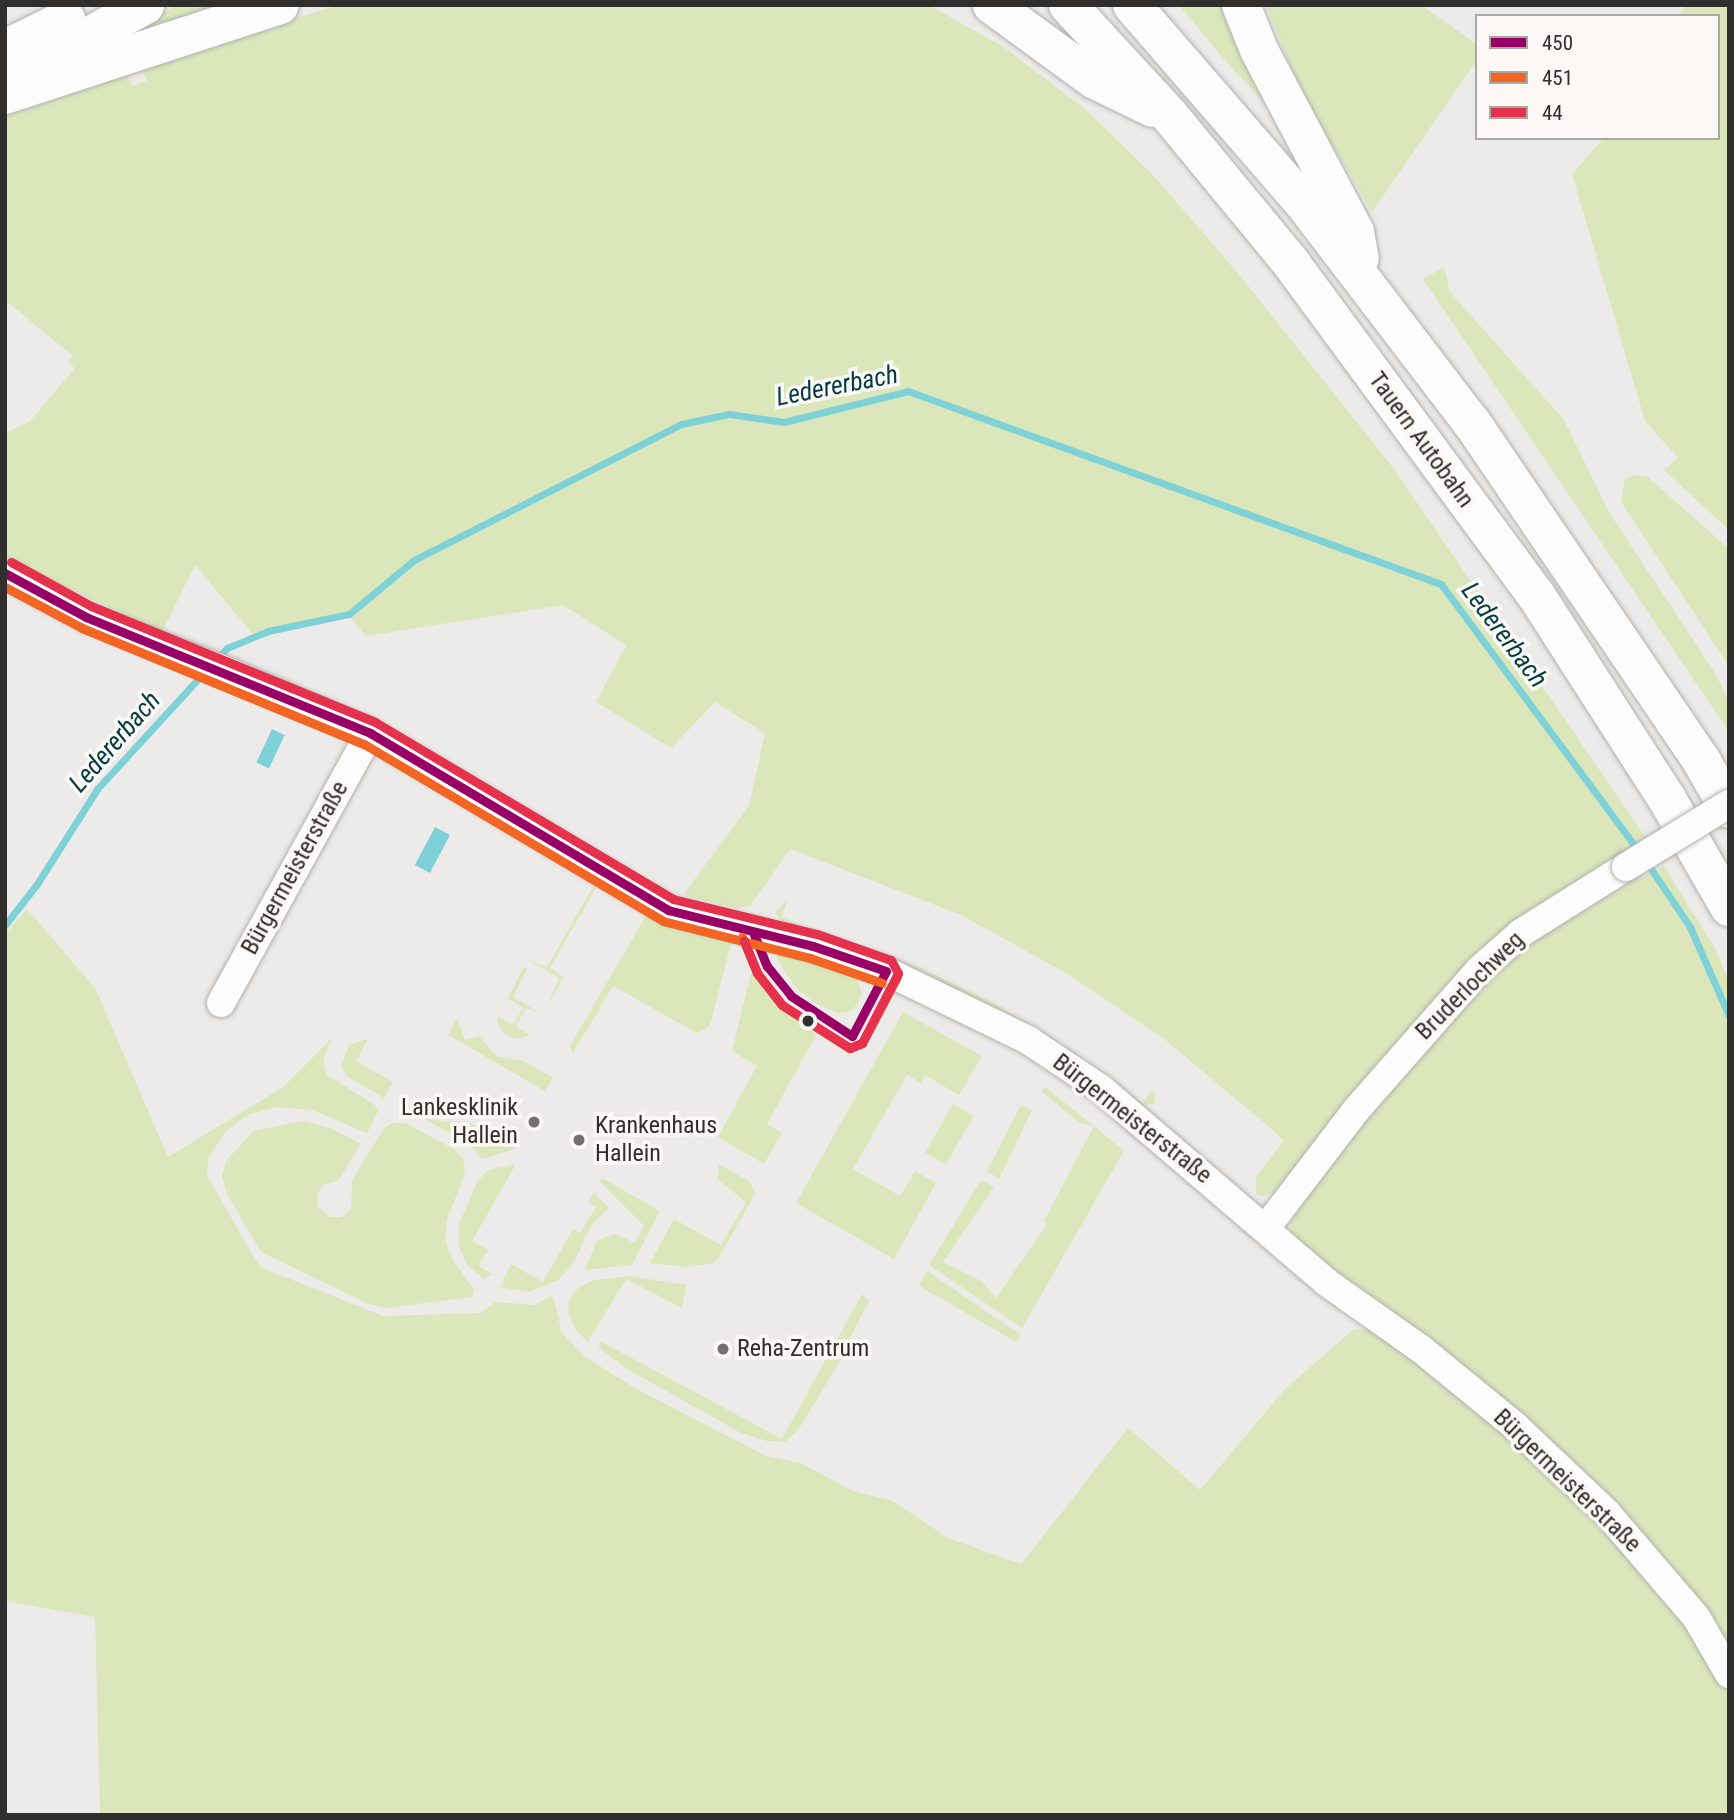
<!DOCTYPE html>
<meta charset="utf-8">
<style>
body{margin:0}
#map{position:relative;width:1734px;height:1820px;overflow:hidden;background:#edebe9;font-family:"Roboto Condensed",sans-serif}
div>[style]{position:absolute}
[style*='--x']{left:calc(var(--x)*1px);top:calc(var(--y)*1px);width:calc(var(--w)*1px);rotate:calc(var(--a)*1deg)}
.green>*{inset:0;background:#dbe7bb;transform-origin:0 0}
.water>*{inset:0;background:#7ed1d7;transform-origin:0 0}
.stream>*{height:7px;margin:-3.5px;padding:0 3.5px;transform-origin:3.5px;border-radius:3.5px;background:#7ed1d7}
.roads{filter:drop-shadow(0 0 2px #b2b1af) drop-shadow(0 0 2px #b2b1af)}
.minor>*{height:28px;margin:-14px;padding:0 14px;transform-origin:14px;border-radius:14px;background:#fcfcfc}
.highway>*{height:38px;margin:-19px;padding:0 19px;transform-origin:19px;border-radius:19px;background:#fcfcfc}
.bridges{filter:drop-shadow(0 0 2px #b2b1af) drop-shadow(0 0 2px #b2b1af)}
.minor-bridge>*{height:28px;margin:-14px;padding:0 14px;transform-origin:14px;border-radius:14px;background:#fcfcfc}
.bus-1>*{height:9px;margin:-4.5px;padding:0 4.5px;transform-origin:4.5px;border-radius:4.5px;background:#906}
.bus-2>*{height:9px;margin:-4.5px;padding:0 4.5px;transform-origin:4.5px;border-radius:4.5px;background:#f26522}
.bus-3>*{height:9px;margin:-4.5px;padding:0 4.5px;transform-origin:4.5px;border-radius:4.5px;background:#e5314c}
.dots>*{width:19px;height:19px;translate:-50% -50%;box-sizing:border-box;border:4px solid #fbf8f5;border-radius:50%}
span{translate:-50% -50%;white-space:nowrap;text-align:center;line-height:1.15;-webkit-text-stroke:7px #fbf8f5;paint-order:stroke}
.street-label{font-size:24px;color:#302f2e}
.poi-label{font-size:24px;color:#302f2e}
.right{translate:-100% -50%;text-align:right}
.left{translate:0 -50%;text-align:left}
.water-label{font-size:26px;color:#023c40;font-style:italic}
.frame{position:absolute;inset:0;border:7px solid #302f2e;pointer-events:none}
.legend{position:absolute;left:1475px;top:14px;width:245px;height:126px;box-sizing:border-box;background:#fbf8f5;border:2px solid #aaa8a5;margin:0;padding:9px 12px;list-style:none;font-size:21px;color:#302f2e}
.legend li{display:flex;align-items:center;gap:14px;height:35px}
.legend b{width:35px;border:2px solid #aaa8a5}
</style>
<div id="map">
<div class="green">
<i style="clip-path:polygon(176px 5px,232px 5px,139px 34px,144px 26px)"></i>
<i style="clip-path:polygon(339px 5px,929px 5px,1005px 48px,1085px 109px,1154px 176px,1242px 278px,1394px 469px,1648px 841px,1604px 864px,1477px 951px,1276px 1192px,1263px 1196px,1256px 1194px,1256px 1177px,1283px 1141px,1275px 1132px,1163px 1038px,1066px 973px,961px 915px,790px 849px,750px 906px,735px 908px,683px 895px,749px 806px,765px 733px,715px 702px,671px 748px,596px 702px,626px 645px,563px 605px,366px 636px,349px 616px,256px 638px,195px 565px,162px 632px,16px 564px,5px 553px,5px 433px,30px 421px,75px 368px,68px 362px,73px 356px,5px 300px,5px 117px,127px 75px,132px 86px,147px 81px,142px 70px,198px 48px)"></i>
<i style="clip-path:polygon(1179px 5px,1226px 5px,1270px 109px,1223px 58px)"></i>
<i style="clip-path:polygon(1266px 5px,1421px 5px,1477px 44px,1477px 60px,1372px 212px,1299px 87px)"></i>
<i style="clip-path:polygon(1685px 5px,1729px 5px,1729px 530px,1664px 470px,1678px 458px,1645px 421px,1572px 174px,1604px 138px,1718px 138px,1718px 16px,1681px 16px)"></i>
<i style="clip-path:polygon(1444px 267px,1450px 292px,1564px 420px,1609px 512px,1713px 670px,1729px 700px,1729px 732px,1423px 279px)"></i>
<i style="clip-path:polygon(1635px 475px,1648px 477px,1729px 549px,1729px 666px,1621px 502px,1625px 478px)"></i>
<i style="clip-path:polygon(1664px 866px,1716px 950px,1729px 981px,1729px 1660px,1697px 1607px,1292px 1244px,1290px 1228px,1293px 1212px,1412px 1055px,1532px 936px)"></i>
<i style="clip-path:polygon(596px 881px,599px 882px,550px 968px,564px 977px,547px 1007px,559px 978px,528px 960px,547px 967px)"></i>
<i style="clip-path:polygon(787px 901px,782px 918px,916px 966px,994px 1003px,1069px 1049px,1143px 1103px,1154px 1088px,1155px 1103px,1139px 1107px,914px 969px,781px 921px,775px 912px)"></i>
<i style="clip-path:polygon(27px 909px,95px 988px,168px 1157px,283px 1087px,332px 1038px,323px 1060px,327px 1075px,375px 1105px,378px 1111px,367px 1133px,312px 1110px,277px 1107px,248px 1115px,226px 1131px,209px 1157px,207px 1176px,260px 1267px,383px 1316px,481px 1313px,495px 1302px,534px 1305px,553px 1295px,562px 1333px,584px 1356px,633px 1387px,766px 1456px,801px 1463px,853px 1491px,893px 1501px,948px 1538px,1021px 1564px,1128px 1428px,1200px 1490px,1285px 1389px,1354px 1329px,1378px 1330px,1567px 1483px,1691px 1621px,1729px 1690px,1729px 1815px,100px 1815px,95px 1617px,5px 1601px,5px 934px)"></i>
<i style="clip-path:polygon(648px 912px,731px 943px,710px 1026px,697px 1033px,613px 986px,573px 1053px,570px 1046px)"></i>
<i style="clip-path:polygon(781px 951px,855px 973px,862px 994px,858px 1004px,851px 1011px,838px 1013px,816px 1004px,797px 989px,784px 971px,777px 957px)"></i>
<i style="clip-path:polygon(524px 967px,527px 969px,513px 997px,540px 1013px,526px 1008px,516px 1026px,530px 1035px,517px 1039px,504px 1034px,497px 1022px,498px 1016px,513px 1025px,523px 1008px,508px 998px)"></i>
<i style="clip-path:polygon(751px 973px,816px 1035px,767px 1124px,782px 1133px,764px 1164px,718px 1137px,757px 1066px,732px 1051px)"></i>
<i style="clip-path:polygon(903px 1012px,982px 1056px,959px 1095px,925px 1075px,921px 1083px,907px 1075px,853px 1169px,900px 1196px,915px 1171px,936px 1183px,894px 1259px,796px 1203px)"></i>
<i style="clip-path:polygon(457px 1018px,465px 1040px,479px 1036px,496px 1056px,524px 1061px,553px 1078px,545px 1091px,448px 1035px)"></i>
<i style="clip-path:polygon(368px 1039px,356px 1061px,393px 1082px,384px 1098px,346px 1076px,341px 1067px,349px 1045px)"></i>
<i style="clip-path:polygon(1045px 1087px,1094px 1126px,1124px 1151px,1022px 1328px,929px 1265px,981px 1180px,994px 1187px,943px 1262px,981px 1281px,996px 1298px,1047px 1224px,1044px 1221px,1094px 1126px,1080px 1123px,1042px 1092px)"></i>
<i style="left:953px;top:1104px;width:24px;height:56px;rotate:30deg"></i>
<i style="clip-path:polygon(1021px 1105px,1032px 1110px,999px 1179px,987px 1171px)"></i>
<i style="clip-path:polygon(412px 1106px,443px 1122px,467px 1121px,516px 1149px,482px 1159px,469px 1144px,403px 1107px)"></i>
<i style="clip-path:polygon(302px 1121px,331px 1128px,361px 1144px,338px 1181px,324px 1184px,317px 1194px,318px 1207px,330px 1217px,341px 1217px,351px 1210px,352px 1180px,384px 1128px,392px 1123px,405px 1123px,454px 1149px,463px 1159px,465px 1173px,447px 1220px,445px 1239px,452px 1259px,474px 1289px,472px 1297px,386px 1308px,368px 1304px,261px 1252px,228px 1196px,222px 1177px,226px 1161px,253px 1131px)"></i>
<i style="clip-path:polygon(516px 1164px,472px 1241px,488px 1250px,479px 1266px,492px 1274px,484px 1279px,467px 1265px,459px 1246px,459px 1224px,477px 1182px,488px 1170px)"></i>
<i style="clip-path:polygon(719px 1164px,750px 1182px,755px 1194px,719px 1257px,714px 1263px,687px 1267px,650px 1263px,674px 1219px,721px 1245px,746px 1202px,717px 1179px)"></i>
<i style="clip-path:polygon(602px 1178px,660px 1211px,632px 1265px,585px 1270px,597px 1240px,615px 1234px,635px 1243px,644px 1226px,600px 1182px)"></i>
<i style="clip-path:polygon(594px 1193px,609px 1208px,592px 1224px,574px 1262px,559px 1280px,529px 1292px,500px 1287px,511px 1264px,543px 1282px,573px 1229px,580px 1233px,596px 1207px,588px 1202px)"></i>
<i style="clip-path:polygon(927px 1271px,1020px 1334px,1018px 1343px,919px 1286px)"></i>
<i style="clip-path:polygon(629px 1276px,686px 1285px,682px 1308px,626px 1279px,588px 1342px,575px 1329px,568px 1312px,569px 1300px,578px 1288px,594px 1280px)"></i>
<i style="clip-path:polygon(862px 1294px,869px 1301px,845px 1348px,835px 1343px)"></i>
<i style="clip-path:polygon(600px 1341px,782px 1439px,831px 1350px,843px 1356px,798px 1430px,785px 1442px,767px 1441px,739px 1432px,629px 1370px,599px 1348px)"></i>
</div>
<div class="water">
<i style="left:272px;top:729px;width:14px;height:37px;rotate:25deg"></i>
<i style="left:435px;top:827px;width:17px;height:43px;rotate:28deg"></i>
</div>
<div class="stream">
<i style="--x:217;--y:659;--w:15;--a:-48"></i>
<i style="--x:227;--y:648;--w:44;--a:-22.5"></i>
<i style="--x:268;--y:631;--w:83;--a:-11.9"></i>
<i style="--x:349;--y:614;--w:85;--a:-39.7"></i>
<i style="--x:414;--y:560;--w:300;--a:-27"></i>
<i style="--x:681;--y:424;--w:49;--a:-11.8"></i>
<i style="--x:729;--y:414;--w:56;--a:8.3"></i>
<i style="--x:784;--y:422;--w:128;--a:-14"></i>
<i style="--x:908;--y:391;--w:567;--a:19.91"></i>
<i style="--x:1441;--y:584;--w:335;--a:53.5"></i>
<i style="--x:1647;--y:863;--w:77;--a:56.1"></i>
<i style="--x:1690;--y:927;--w:97;--a:66.3"></i>
<i style="--x:5;--y:925;--w:52;--a:-52"></i>
<i style="--x:37;--y:884;--w:114;--a:-57.6"></i>
<i style="--x:98;--y:788;--w:160;--a:-47.5"></i>
</div>
<div class="roads">
<div class="minor">
<i style="--x:5;--y:573;--w:92;--a:28.5"></i>
<i style="--x:86;--y:617;--w:142;--a:21"></i>
<i style="--x:219;--y:668;--w:164;--a:23.3"></i>
<i style="--x:370;--y:733;--w:347;--a:30.7"></i>
<i style="--x:668;--y:910;--w:149;--a:13.9"></i>
<i style="--x:813;--y:946;--w:77;--a:18.9"></i>
<i style="--x:886;--y:971;--w:158;--a:25.9"></i>
<i style="--x:1028;--y:1040;--w:87;--a:33.7"></i>
<i style="--x:1100;--y:1088;--w:298;--a:40.6"></i>
<i style="--x:1326;--y:1282;--w:116;--a:35.2"></i>
<i style="--x:1421;--y:1349;--w:122;--a:39.3"></i>
<i style="--x:1515;--y:1426;--w:125;--a:43.4"></i>
<i style="--x:1606;--y:1512;--w:138;--a:49.4"></i>
<i style="--x:1696;--y:1617;--w:66;--a:59.9"></i>
<i style="--x:221;--y:1003;--w:308;--a:-61.1"></i>
<i style="--x:1266;--y:1228;--w:150;--a:-52.6"></i>
<i style="--x:1357;--y:1109;--w:185;--a:-48.7"></i>
<i style="--x:1479;--y:970;--w:56;--a:-41.4"></i>
<i style="--x:1521;--y:933;--w:124;--a:-32.2"></i>
</div>
<div class="highway">
<i style="--x:992;--y:5;--w:127;--a:36.1"></i>
<i style="--x:1095;--y:80;--w:64;--a:25.8"></i>
<i style="--x:1068;--y:5;--w:151;--a:47.4"></i>
<i style="--x:1170;--y:116;--w:190;--a:50.5"></i>
<i style="--x:1291;--y:263;--w:413;--a:53.6"></i>
<i style="--x:1536;--y:595;--w:242;--a:57.3"></i>
<i style="--x:1667;--y:799;--w:125;--a:60.1"></i>
<i style="--x:1132;--y:5;--w:259;--a:49.1"></i>
<i style="--x:1302;--y:201;--w:280;--a:52.6"></i>
<i style="--x:1472;--y:423;--w:410;--a:55.8"></i>
<i style="--x:1702;--y:762;--w:54;--a:60.1"></i>
<i style="--x:1241;--y:5;--w:48;--a:68.2"></i>
<i style="--x:1259;--y:50;--w:206;--a:62.2"></i>
<i style="--x:1355;--y:232;--w:27;--a:80"></i>
<i style="--x:5;--y:49;--w:68;--a:-26.2"></i>
<i style="--x:13;--y:78;--w:151;--a:-28.9"></i>
<i style="--x:5;--y:95;--w:289;--a:-18.1"></i>
</div>
</div>
<div class="bridges">
<div class="minor-bridge">
<i style="--x:1626;--y:867;--w:121;--a:-31.5"></i>
</div>
</div>
<div class="bus-1">
<i style="--x:5;--y:573;--w:92;--a:28.5"></i>
<i style="--x:86;--y:617;--w:307;--a:22.2"></i>
<i style="--x:370;--y:733;--w:347;--a:30.7"></i>
<i style="--x:668;--y:910;--w:149;--a:13.9"></i>
<i style="--x:813;--y:946;--w:77;--a:18.9"></i>
<i style="--x:753;--y:932;--w:37;--a:68"></i>
<i style="--x:767;--y:966;--w:38;--a:51"></i>
<i style="--x:791;--y:996;--w:73;--a:33.3"></i>
<i style="--x:852;--y:1036;--w:73;--a:-62.4"></i>
</div>
<div class="bus-2">
<i style="--x:5;--y:587;--w:87;--a:28"></i>
<i style="--x:82;--y:628;--w:305;--a:22.4"></i>
<i style="--x:364;--y:744;--w:347;--a:30.6"></i>
<i style="--x:663;--y:921;--w:152;--a:14.1"></i>
<i style="--x:810;--y:958;--w:76;--a:19.1"></i>
<i style="--x:742;--y:937;--w:39;--a:67"></i>
<i style="--x:757;--y:973;--w:41;--a:52"></i>
<i style="--x:782;--y:1005;--w:80;--a:32.7"></i>
<i style="--x:849;--y:1048;--w:14;--a:-21"></i>
<i style="--x:862;--y:1043;--w:75;--a:-62.1"></i>
</div>
<div class="bus-3">
<i style="--x:11;--y:562;--w:91;--a:28.8"></i>
<i style="--x:91;--y:606;--w:307;--a:22.2"></i>
<i style="--x:375;--y:722;--w:347;--a:30.7"></i>
<i style="--x:673;--y:899;--w:148;--a:13.7"></i>
<i style="--x:817;--y:934;--w:78;--a:19.4"></i>
<i style="--x:891;--y:960;--w:15;--a:62"></i>
<i style="--x:898;--y:973;--w:79;--a:117.2"></i>
<i style="--x:862;--y:1043;--w:13;--a:157"></i>
<i style="--x:850;--y:1048;--w:80;--a:-147.7"></i>
<i style="--x:782;--y:1005;--w:41;--a:-128"></i>
<i style="--x:757;--y:973;--w:35;--a:-112"></i>
</div>
<div class="dots">
<i style="left:808px;top:1021px;background:#302f2e"></i>
<i style="left:534px;top:1122px;background:#72716f"></i>
<i style="left:579px;top:1140px;background:#72716f"></i>
<i style="left:723px;top:1349px;background:#72716f"></i>
</div>
<div class="street-label">
<span style="left:1421px;top:440px;rotate:54deg">Tauern Autobahn</span>
<span style="left:295px;top:868px;rotate:-61deg">Bürgermeisterstraße</span>
<span style="left:1470px;top:986px;rotate:-45deg">Bruderlochweg</span>
<span style="left:1132px;top:1119px;rotate:38deg">Bürgermeisterstraße</span>
<span style="left:1567px;top:1481px;rotate:44deg">Bürgermeisterstraße</span>
</div>
<div class="poi-label">
<span class="right" style="left:518px;top:1122px">Lankesklinik<br>Hallein</span>
<span class="left" style="left:595px;top:1140px">Krankenhaus<br>Hallein</span>
<span class="left" style="left:737px;top:1349px">Reha-Zentrum</span>
</div>
<div class="water-label">
<span style="left:837px;top:386px;rotate:-11deg">Ledererbach</span>
<span style="left:1504px;top:635px;rotate:53deg">Ledererbach</span>
<span style="left:115px;top:742px;rotate:-49deg">Ledererbach</span>
</div>
<div class="frame"></div>
<ul class="legend">
<li><b style="height:9px;background:#906"></b>450</li>
<li><b style="height:9px;background:#f26522"></b>451</li>
<li><b style="height:9px;background:#e5314c"></b>44</li>
</ul>
</div>
